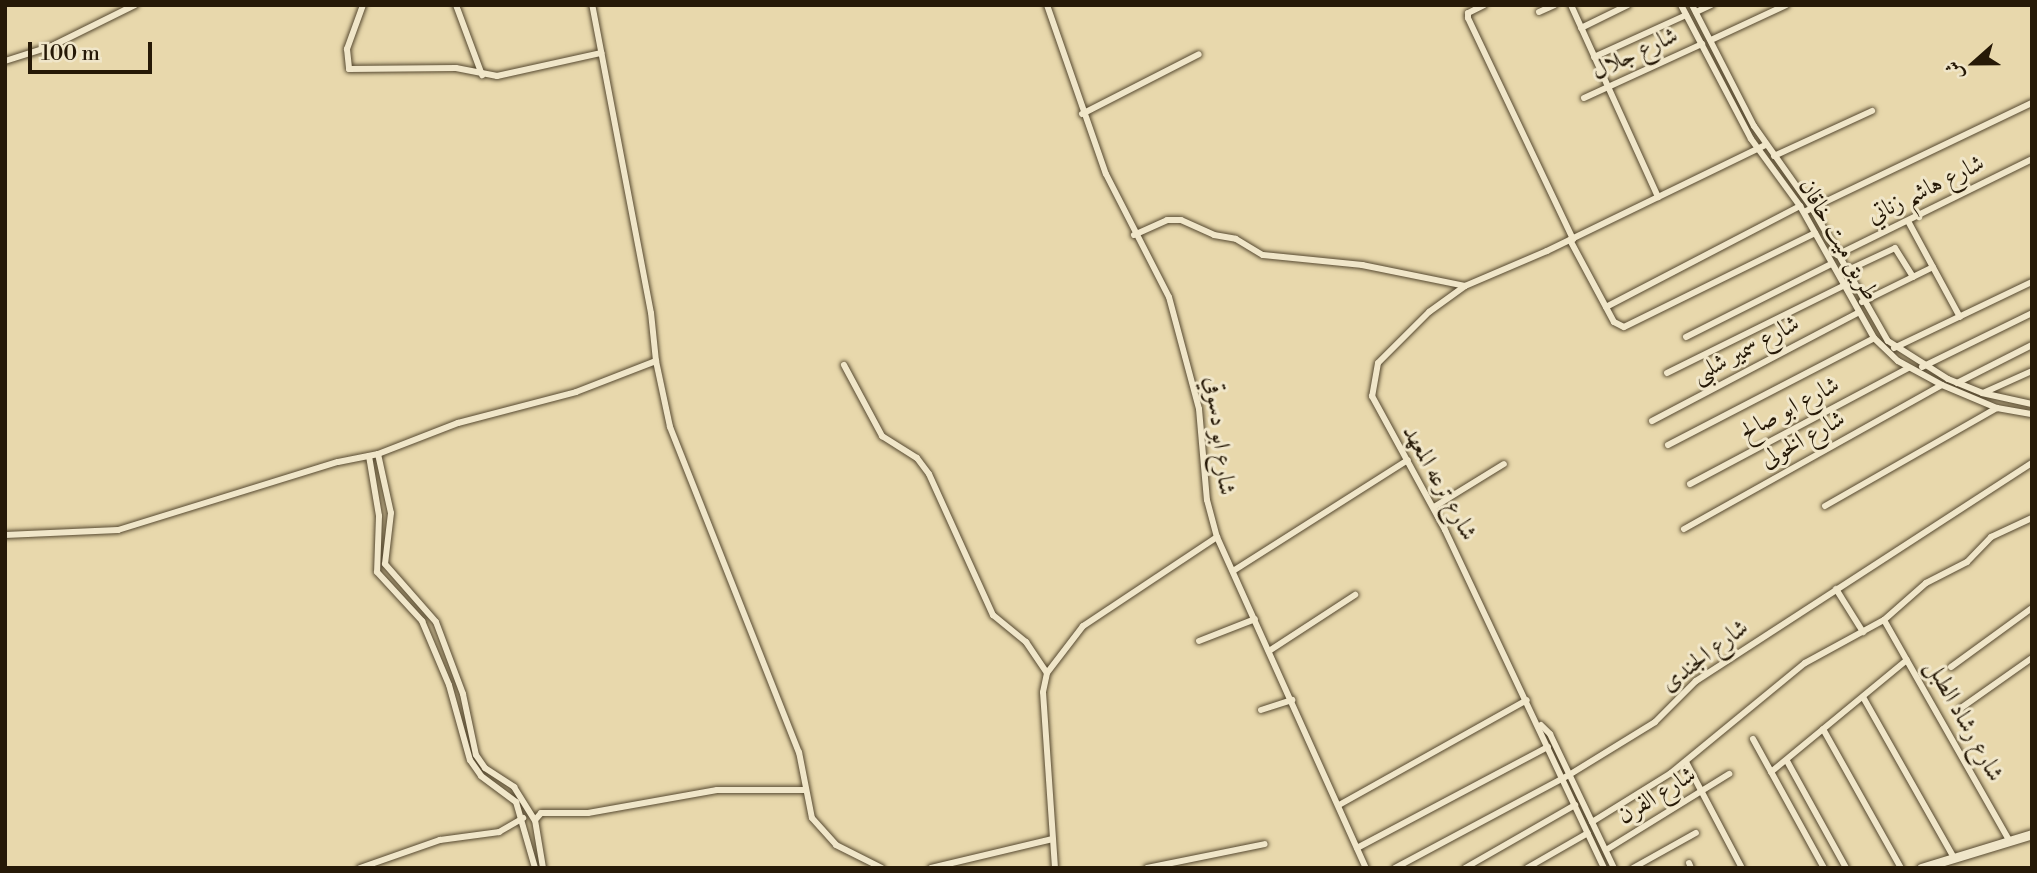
<!DOCTYPE html>
<meta charset="utf-8">
<style>
body{margin:0}
#map{position:relative;width:2037px;height:873px;overflow:hidden;background:#e8d8ac;font-family:"Libre Bodoni",Amiri,serif}
div>[style]{position:absolute}
[style*='--x']{left:calc(var(--x)*1px);top:calc(var(--y)*1px);width:calc(var(--w)*1px);rotate:calc(var(--a)*1deg)}
.roads{filter:drop-shadow(0 0 2px #564930) drop-shadow(0 0 2px #564930)}
.minor>*{height:6px;margin:-3px;padding:0 3px;transform-origin:3px;border-radius:3px;background:#f0e6c9}
.secondary>*{height:9px;margin:-4.5px;padding:0 4.5px;transform-origin:4.5px;border-radius:4.5px;background:#f0e6c9}
span{translate:-50% -50%;white-space:nowrap;text-align:center;line-height:1.15;-webkit-text-stroke:6px #f0e6c9;paint-order:stroke}
.street-label{font-size:24px;color:#261907}
.frame{position:absolute;inset:0;border:7px solid #261907;pointer-events:none}
.north{position:absolute;left:1939px;top:28px;width:70px;height:70px;-webkit-text-stroke:5px #f0e6c9;paint-order:stroke;rotate:249deg;font-size:19px;font-weight:700;line-height:28px;text-align:center;color:#261907}
.north::after{content:'';display:block;margin:auto;width:24px;height:32px;background:#261907;clip-path:polygon(50% 0,100% 100%,50% 72%,0 100%)}
.scale{position:absolute;left:28px;top:42px;width:124px;height:32px;box-sizing:border-box;border:4px solid #261907;border-top:0;padding-left:9px;font-size:21px;line-height:24px;white-space:nowrap;color:#261907;-webkit-text-stroke:5px #f0e6c9;paint-order:stroke}
</style>
<div id="map">
<div class="roads">
<div class="minor">
<i style="--x:363;--y:5;--w:47;--a:110"></i>
<i style="--x:347;--y:49;--w:20;--a:84"></i>
<i style="--x:349;--y:69;--w:107;--a:-0.5"></i>
<i style="--x:456;--y:68;--w:42;--a:11"></i>
<i style="--x:497;--y:76;--w:107;--a:-12.5"></i>
<i style="--x:456;--y:5;--w:75;--a:69.6"></i>
<i style="--x:1047;--y:5;--w:179;--a:70.8"></i>
<i style="--x:1106;--y:174;--w:138;--a:62.9"></i>
<i style="--x:1169;--y:297;--w:116;--a:75"></i>
<i style="--x:1199;--y:409;--w:91;--a:85"></i>
<i style="--x:1207;--y:500;--w:38;--a:75"></i>
<i style="--x:1217;--y:537;--w:363;--a:65.8"></i>
<i style="--x:1484;--y:5;--w:18;--a:153"></i>
<i style="--x:1468;--y:13;--w:5;--a:90"></i>
<i style="--x:1468;--y:18;--w:245;--a:64.6"></i>
<i style="--x:1571;--y:5;--w:211;--a:65.6"></i>
<i style="--x:1681;--y:5;--w:151;--a:62.4"></i>
<i style="--x:1751;--y:139;--w:83;--a:53.8"></i>
<i style="--x:1800;--y:206;--w:151;--a:60.7"></i>
<i style="--x:1874;--y:338;--w:33;--a:44"></i>
<i style="--x:1898;--y:361;--w:50;--a:28.6"></i>
<i style="--x:1942;--y:385;--w:60;--a:22.7"></i>
<i style="--x:1997;--y:408;--w:36;--a:10"></i>
<i style="--x:1692;--y:5;--w:136;--a:62.9"></i>
<i style="--x:1754;--y:126;--w:100;--a:54.7"></i>
<i style="--x:1812;--y:208;--w:153;--a:60.3"></i>
<i style="--x:1888;--y:341;--w:71;--a:32.3"></i>
<i style="--x:1948;--y:379;--w:37;--a:22"></i>
<i style="--x:1982;--y:393;--w:51;--a:12.4"></i>
<i style="--x:1539;--y:12;--w:17;--a:-24"></i>
<i style="--x:1696;--y:12;--w:17;--a:-25"></i>
<i style="--x:1581;--y:28;--w:52;--a:-26.1"></i>
<i style="--x:1711;--y:40;--w:83;--a:-25"></i>
<i style="--x:1594;--y:57;--w:101;--a:-24.5"></i>
<i style="--x:5;--y:61;--w:49;--a:-17.7"></i>
<i style="--x:52;--y:46;--w:93;--a:-26.3"></i>
<i style="--x:1584;--y:98;--w:130;--a:-24.6"></i>
<i style="--x:1082;--y:114;--w:131;--a:-27.1"></i>
<i style="--x:1774;--y:156;--w:108;--a:-24.7"></i>
<i style="--x:1804;--y:212;--w:253;--a:-25.6"></i>
<i style="--x:1908;--y:221;--w:109;--a:61.6"></i>
<i style="--x:1134;--y:235;--w:36;--a:-24"></i>
<i style="--x:1167;--y:220;--w:14;--a:0"></i>
<i style="--x:1181;--y:220;--w:36;--a:24"></i>
<i style="--x:1214;--y:235;--w:22;--a:10"></i>
<i style="--x:1236;--y:239;--w:31;--a:31"></i>
<i style="--x:1263;--y:255;--w:100;--a:5.8"></i>
<i style="--x:1362;--y:265;--w:105;--a:11.5"></i>
<i style="--x:1465;--y:286;--w:89;--a:-23.1"></i>
<i style="--x:1547;--y:251;--w:242;--a:-25.9"></i>
<i style="--x:1570;--y:240;--w:93;--a:61.8"></i>
<i style="--x:1614;--y:322;--w:11;--a:27"></i>
<i style="--x:1624;--y:327;--w:213;--a:-26.2"></i>
<i style="--x:1837;--y:255;--w:217;--a:-26.2"></i>
<i style="--x:1846;--y:271;--w:54;--a:-25.1"></i>
<i style="--x:1895;--y:248;--w:34;--a:58"></i>
<i style="--x:1465;--y:286;--w:44;--a:144.2"></i>
<i style="--x:1429;--y:312;--w:72;--a:135"></i>
<i style="--x:1378;--y:363;--w:34;--a:100"></i>
<i style="--x:1372;--y:396;--w:153;--a:61.4"></i>
<i style="--x:1445;--y:530;--w:374;--a:64.8"></i>
<i style="--x:1862;--y:302;--w:79;--a:-26.2"></i>
<i style="--x:1606;--y:307;--w:219;--a:-27.5"></i>
<i style="--x:1686;--y:337;--w:162;--a:-26.7"></i>
<i style="--x:1894;--y:348;--w:153;--a:-25.6"></i>
<i style="--x:656;--y:361;--w:67;--a:78"></i>
<i style="--x:670;--y:427;--w:350;--a:68.4"></i>
<i style="--x:799;--y:752;--w:67;--a:78.9"></i>
<i style="--x:812;--y:818;--w:36;--a:48"></i>
<i style="--x:836;--y:845;--w:51;--a:26.6"></i>
<i style="--x:844;--y:365;--w:81;--a:61.8"></i>
<i style="--x:882;--y:436;--w:41;--a:32.2"></i>
<i style="--x:917;--y:458;--w:20;--a:53"></i>
<i style="--x:929;--y:474;--w:155;--a:65.6"></i>
<i style="--x:993;--y:615;--w:43;--a:39.3"></i>
<i style="--x:1026;--y:642;--w:37;--a:56"></i>
<i style="--x:1922;--y:367;--w:123;--a:-26.1"></i>
<i style="--x:1667;--y:373;--w:196;--a:-26.3"></i>
<i style="--x:1957;--y:383;--w:84;--a:-26.9"></i>
<i style="--x:1983;--y:393;--w:54;--a:-24.2"></i>
<i style="--x:1652;--y:421;--w:233;--a:-27.7"></i>
<i style="--x:1668;--y:445;--w:232;--a:-27.4"></i>
<i style="--x:378;--y:454;--w:60;--a:77.6"></i>
<i style="--x:391;--y:513;--w:51;--a:96.7"></i>
<i style="--x:385;--y:564;--w:77;--a:48.7"></i>
<i style="--x:436;--y:622;--w:77;--a:69.4"></i>
<i style="--x:463;--y:694;--w:62;--a:78"></i>
<i style="--x:476;--y:755;--w:16;--a:55"></i>
<i style="--x:485;--y:768;--w:35;--a:33"></i>
<i style="--x:514;--y:787;--w:39;--a:58"></i>
<i style="--x:535;--y:820;--w:49;--a:80.5"></i>
<i style="--x:369;--y:456;--w:61;--a:80.5"></i>
<i style="--x:379;--y:516;--w:56;--a:92"></i>
<i style="--x:377;--y:572;--w:67;--a:47.4"></i>
<i style="--x:422;--y:621;--w:69;--a:67.1"></i>
<i style="--x:449;--y:685;--w:78;--a:74.4"></i>
<i style="--x:470;--y:760;--w:19;--a:55"></i>
<i style="--x:481;--y:776;--w:44;--a:36.6"></i>
<i style="--x:516;--y:802;--w:69;--a:73.9"></i>
<i style="--x:1690;--y:484;--w:247;--a:-28"></i>
<i style="--x:1825;--y:506;--w:198;--a:-29.7"></i>
<i style="--x:1434;--y:507;--w:82;--a:-31.6"></i>
<i style="--x:1684;--y:529;--w:295;--a:-29.2"></i>
<i style="--x:5;--y:535;--w:113;--a:-2.5"></i>
<i style="--x:118;--y:530;--w:230;--a:-17.2"></i>
<i style="--x:338;--y:462;--w:41;--a:-11.3"></i>
<i style="--x:378;--y:454;--w:86;--a:-21.2"></i>
<i style="--x:458;--y:423;--w:122;--a:-14.7"></i>
<i style="--x:576;--y:392;--w:86;--a:-21.2"></i>
<i style="--x:656;--y:361;--w:48;--a:-95.9"></i>
<i style="--x:651;--y:313;--w:314;--a:-100.8"></i>
<i style="--x:1233;--y:571;--w:207;--a:-32.4"></i>
<i style="--x:1836;--y:589;--w:51;--a:57.9"></i>
<i style="--x:1884;--y:620;--w:255;--a:60.4"></i>
<i style="--x:1199;--y:641;--w:60;--a:-21.4"></i>
<i style="--x:1269;--y:651;--w:103;--a:-33.1"></i>
<i style="--x:1951;--y:667;--w:100;--a:-36.1"></i>
<i style="--x:1863;--y:697;--w:185;--a:60.5"></i>
<i style="--x:1961;--y:708;--w:87;--a:-35.2"></i>
<i style="--x:1261;--y:710;--w:33;--a:-18"></i>
<i style="--x:1541;--y:725;--w:13;--a:45"></i>
<i style="--x:1550;--y:734;--w:148;--a:64.5"></i>
<i style="--x:1823;--y:729;--w:159;--a:60.7"></i>
<i style="--x:1753;--y:739;--w:147;--a:61.2"></i>
<i style="--x:1787;--y:761;--w:122;--a:61.1"></i>
<i style="--x:1686;--y:762;--w:120;--a:62.2"></i>
<i style="--x:1771;--y:772;--w:176;--a:-39.5"></i>
<i style="--x:1339;--y:805;--w:215;--a:-29.2"></i>
<i style="--x:535;--y:820;--w:9;--a:-49"></i>
<i style="--x:541;--y:813;--w:47;--a:0"></i>
<i style="--x:588;--y:813;--w:131;--a:-10.1"></i>
<i style="--x:717;--y:790;--w:89;--a:0"></i>
<i style="--x:1592;--y:822;--w:93;--a:-31.8"></i>
<i style="--x:1671;--y:773;--w:173;--a:-39.4"></i>
<i style="--x:1805;--y:663;--w:90;--a:-28.6"></i>
<i style="--x:1884;--y:620;--w:56;--a:-41.4"></i>
<i style="--x:1926;--y:583;--w:46;--a:-27.1"></i>
<i style="--x:1967;--y:562;--w:35;--a:-46"></i>
<i style="--x:1991;--y:537;--w:45;--a:-24.9"></i>
<i style="--x:1357;--y:848;--w:216;--a:-27.9"></i>
<i style="--x:1606;--y:850;--w:145;--a:-31.7"></i>
<i style="--x:1689;--y:863;--w:5;--a:68"></i>
<i style="--x:360;--y:868;--w:85;--a:-19.3"></i>
<i style="--x:440;--y:840;--w:60;--a:-7.7"></i>
<i style="--x:499;--y:832;--w:28;--a:-30"></i>
<i style="--x:931;--y:868;--w:125;--a:-13.4"></i>
<i style="--x:1055;--y:868;--w:176;--a:-93.9"></i>
<i style="--x:1043;--y:692;--w:19;--a:-78"></i>
<i style="--x:1047;--y:673;--w:59;--a:-52.5"></i>
<i style="--x:1083;--y:626;--w:161;--a:-33.6"></i>
<i style="--x:1147;--y:868;--w:120;--a:-11.5"></i>
<i style="--x:1395;--y:868;--w:197;--a:-28.1"></i>
<i style="--x:1569;--y:775;--w:101;--a:-31.6"></i>
<i style="--x:1655;--y:722;--w:58;--a:-45"></i>
<i style="--x:1696;--y:681;--w:401;--a:-33"></i>
<i style="--x:1465;--y:868;--w:127;--a:-29.8"></i>
<i style="--x:1527;--y:868;--w:70;--a:-29.8"></i>
<i style="--x:1633;--y:868;--w:72;--a:-29.1"></i>
</div>
<div class="secondary">
<i style="--x:1921;--y:868;--w:116;--a:-17"></i>
</div>
</div>
<div class="street-label">
<span style="left:1635px;top:54px;rotate:-25deg">شارع جلال</span>
<span style="left:1926px;top:190px;rotate:-26deg">شارع هاشم زناتي</span>
<span style="left:1838px;top:240px;rotate:60deg">طريق ميت خاقان</span>
<span style="left:1746px;top:350px;rotate:-28deg">شارع سمير شلبى</span>
<span style="left:1790px;top:409px;rotate:-28deg">شارع ابو صالح</span>
<span style="left:1219px;top:436px;rotate:83deg">شارع ابو دسوقي</span>
<span style="left:1803px;top:440px;rotate:-29deg">شارع الخولى</span>
<span style="left:1439px;top:483px;rotate:61deg">شارع ترعه المعهد</span>
<span style="left:1705px;top:656px;rotate:-37deg">شارع الجندى</span>
<span style="left:1964px;top:721px;rotate:61deg">شارع رشاد الطبل</span>
<span style="left:1657px;top:796px;rotate:-32deg">شارع الفرن</span>
</div>
<div class="frame"></div>
<div class="north">ش</div>
<div class="scale">100 m</div>
</div>
